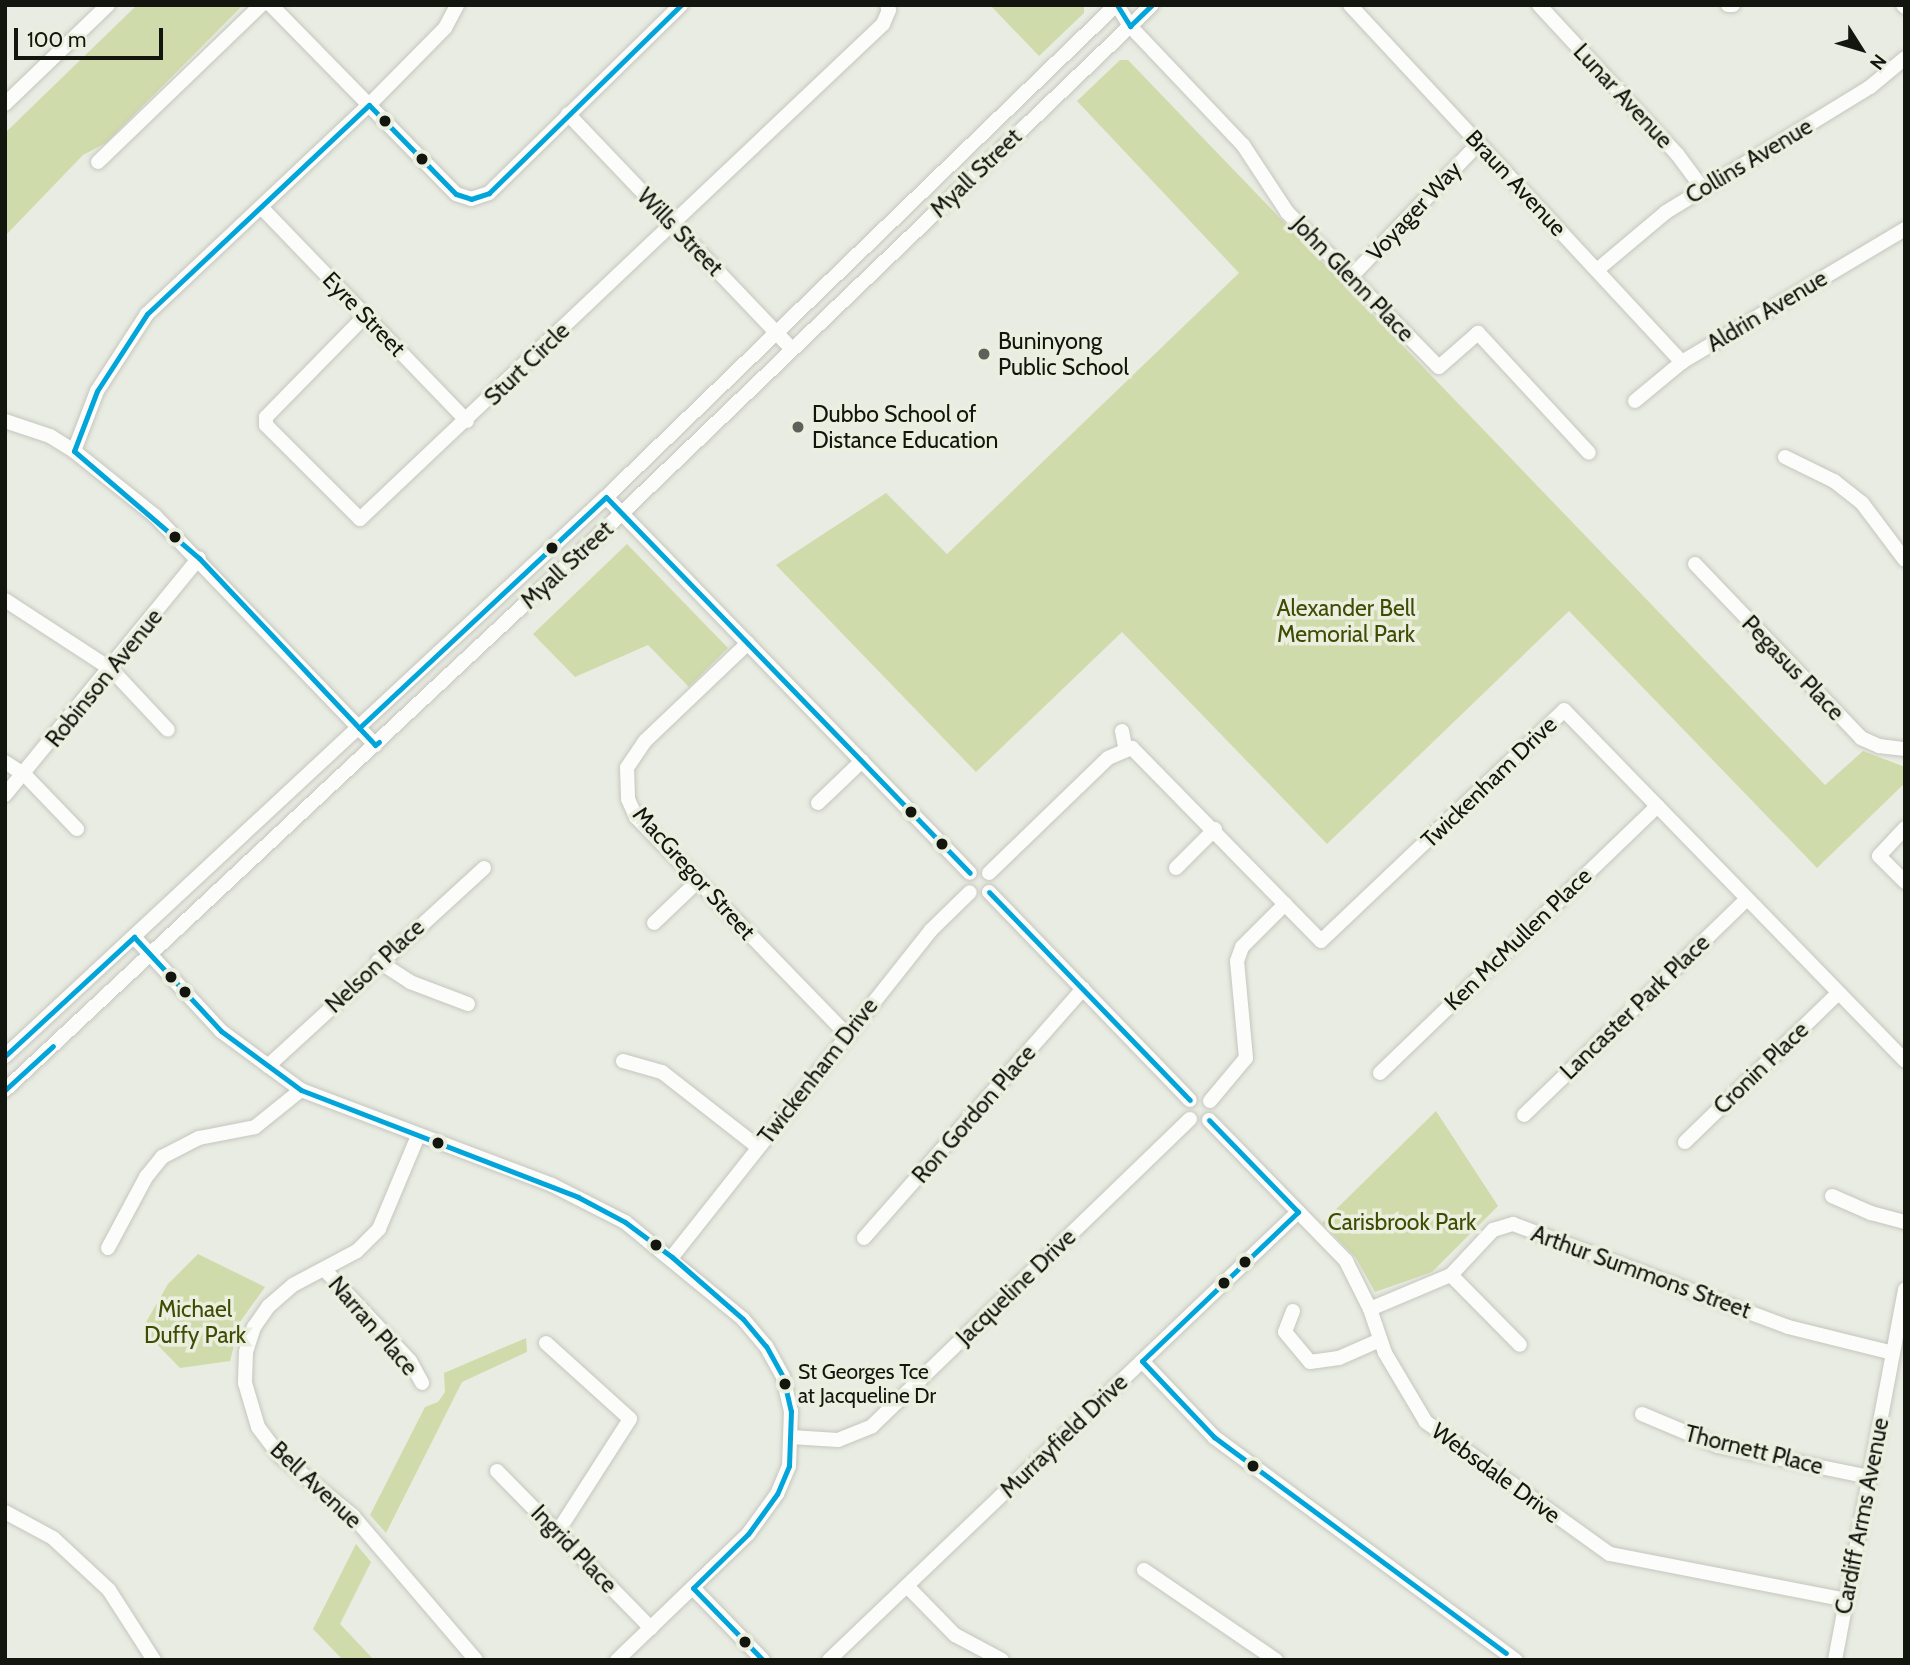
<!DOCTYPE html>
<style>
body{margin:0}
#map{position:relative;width:1910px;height:1665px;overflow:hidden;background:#e9ece2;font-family:Cabin,sans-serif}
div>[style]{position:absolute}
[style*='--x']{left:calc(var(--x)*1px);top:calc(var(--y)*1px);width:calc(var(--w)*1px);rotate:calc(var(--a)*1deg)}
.green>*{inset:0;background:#d0dbab}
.roads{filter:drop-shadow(0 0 2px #c5c6bf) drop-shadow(0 0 2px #c5c6bf)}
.minor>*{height:14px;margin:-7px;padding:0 7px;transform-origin:7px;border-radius:7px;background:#fcfcfb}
.bus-1>*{height:5px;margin:-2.5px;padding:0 2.5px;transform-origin:2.5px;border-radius:2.5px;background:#02a5d9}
.dots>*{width:19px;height:19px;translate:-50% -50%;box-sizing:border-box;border:4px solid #ebefdf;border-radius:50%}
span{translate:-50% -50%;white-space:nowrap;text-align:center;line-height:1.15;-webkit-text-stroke:7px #ebefdf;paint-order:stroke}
.bus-label{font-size:21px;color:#13150f}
.left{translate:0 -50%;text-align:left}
.street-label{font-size:23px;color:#13150f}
.poi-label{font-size:23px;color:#13150f}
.park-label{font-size:23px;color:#404b03}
.frame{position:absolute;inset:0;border:7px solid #13150f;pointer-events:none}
.north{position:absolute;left:1826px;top:14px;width:70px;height:70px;-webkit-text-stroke:5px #ebefdf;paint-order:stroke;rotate:127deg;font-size:19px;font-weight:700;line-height:28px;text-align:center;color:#13150f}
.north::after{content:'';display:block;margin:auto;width:24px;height:32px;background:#13150f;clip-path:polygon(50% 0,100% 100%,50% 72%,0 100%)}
.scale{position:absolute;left:14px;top:28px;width:149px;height:32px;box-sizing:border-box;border:4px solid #13150f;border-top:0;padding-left:9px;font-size:21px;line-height:24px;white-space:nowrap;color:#13150f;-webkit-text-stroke:5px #ebefdf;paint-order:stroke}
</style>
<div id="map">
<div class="green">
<i style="clip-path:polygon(137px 5px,243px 5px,106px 143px,83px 155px,5px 236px,5px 133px)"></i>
<i style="clip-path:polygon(990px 5px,1084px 5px,1084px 13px,1039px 56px)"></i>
<i style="clip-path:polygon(1120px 60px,1128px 60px,1825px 785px,1863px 751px,1905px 767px,1905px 783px,1817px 868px,1569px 611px,1327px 844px,1122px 632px,976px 772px,776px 565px,886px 493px,947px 554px,1239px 273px,1077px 101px)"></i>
<i style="clip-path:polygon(627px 544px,728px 648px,689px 687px,648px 645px,575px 677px,533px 634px)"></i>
<i style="clip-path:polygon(1436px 1111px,1498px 1206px,1432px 1272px,1375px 1292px,1356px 1258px,1322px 1223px)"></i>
<i style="clip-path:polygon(198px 1254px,265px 1287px,240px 1322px,230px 1361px,180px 1368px,142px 1329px,168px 1284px)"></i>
<i style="clip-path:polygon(526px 1338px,527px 1352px,462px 1382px,386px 1533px,370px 1515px,425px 1407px,438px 1402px,445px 1392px,444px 1373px)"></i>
<i style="clip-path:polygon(356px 1544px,371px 1562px,340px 1624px,374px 1660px,343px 1660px,313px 1629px)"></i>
</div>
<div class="roads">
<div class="minor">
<i style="--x:271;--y:5;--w:264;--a:45.6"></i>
<i style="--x:456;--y:194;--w:16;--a:18"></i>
<i style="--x:471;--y:199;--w:19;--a:-18"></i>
<i style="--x:489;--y:193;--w:269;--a:-44.4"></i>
<i style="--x:1117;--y:5;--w:25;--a:58"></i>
<i style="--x:1130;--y:26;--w:164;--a:46.5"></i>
<i style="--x:1243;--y:145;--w:80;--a:56.7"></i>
<i style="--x:1287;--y:212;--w:217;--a:45.6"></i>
<i style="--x:1439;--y:367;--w:52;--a:-41.1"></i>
<i style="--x:1478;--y:333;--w:163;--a:47.2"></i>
<i style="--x:1350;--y:5;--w:488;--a:47.1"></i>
<i style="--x:1539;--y:5;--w:203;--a:47.2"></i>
<i style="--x:1677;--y:154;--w:44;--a:53.4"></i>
<i style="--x:1728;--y:5;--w:5;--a:0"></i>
<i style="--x:1903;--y:5;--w:3;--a:45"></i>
<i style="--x:5;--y:104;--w:143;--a:-43.9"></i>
<i style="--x:568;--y:114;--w:325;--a:46.4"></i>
<i style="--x:98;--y:162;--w:226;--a:-43.9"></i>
<i style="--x:261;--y:207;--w:297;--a:46.1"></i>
<i style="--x:1597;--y:270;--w:90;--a:-40"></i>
<i style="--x:1666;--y:212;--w:239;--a:-31.5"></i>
<i style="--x:1870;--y:87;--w:45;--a:-39.6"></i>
<i style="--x:1350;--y:278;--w:187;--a:-46.3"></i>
<i style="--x:366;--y:315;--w:143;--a:134.4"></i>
<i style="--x:266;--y:417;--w:8;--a:90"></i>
<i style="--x:266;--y:425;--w:133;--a:45"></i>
<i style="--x:360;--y:519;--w:720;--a:-43.42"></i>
<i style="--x:883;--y:24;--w:15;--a:-67"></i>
<i style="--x:889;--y:10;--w:5;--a:-112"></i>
<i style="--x:1635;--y:401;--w:61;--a:-39.7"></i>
<i style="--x:1682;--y:362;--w:260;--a:-30.8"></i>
<i style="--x:5;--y:421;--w:47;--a:18.4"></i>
<i style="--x:50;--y:436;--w:28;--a:32"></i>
<i style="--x:74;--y:451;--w:104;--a:38.7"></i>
<i style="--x:155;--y:516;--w:318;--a:46.1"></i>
<i style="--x:74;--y:451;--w:64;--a:-69"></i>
<i style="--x:97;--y:391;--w:92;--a:-57"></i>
<i style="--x:147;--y:314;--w:305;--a:-43.3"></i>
<i style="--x:369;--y:105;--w:108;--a:-45.4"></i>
<i style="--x:445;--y:28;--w:26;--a:-62"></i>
<i style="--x:1785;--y:457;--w:55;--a:26.1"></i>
<i style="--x:1834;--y:481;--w:36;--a:38"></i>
<i style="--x:1862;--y:503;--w:71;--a:53"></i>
<i style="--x:606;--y:497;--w:523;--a:45.93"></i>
<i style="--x:1695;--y:564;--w:240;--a:46.3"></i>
<i style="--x:1861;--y:738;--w:20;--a:24"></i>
<i style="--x:1879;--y:746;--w:26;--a:7"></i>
<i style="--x:5;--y:600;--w:126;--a:33.1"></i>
<i style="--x:111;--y:669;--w:83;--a:46.9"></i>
<i style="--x:748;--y:643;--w:142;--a:136.4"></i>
<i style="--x:645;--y:741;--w:32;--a:124"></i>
<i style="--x:627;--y:768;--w:31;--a:88"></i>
<i style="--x:628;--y:799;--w:20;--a:66"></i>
<i style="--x:636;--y:817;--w:302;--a:45.9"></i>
<i style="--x:1122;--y:731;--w:16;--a:79"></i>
<i style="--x:5;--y:762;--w:24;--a:33"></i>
<i style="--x:25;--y:775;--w:75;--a:46.1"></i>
<i style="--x:5;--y:795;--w:306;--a:-50.7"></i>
<i style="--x:818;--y:803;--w:61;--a:-43.7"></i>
<i style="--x:1905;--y:828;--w:38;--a:133"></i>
<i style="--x:1879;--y:856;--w:37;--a:45"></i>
<i style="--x:1176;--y:868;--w:55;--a:-45"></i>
<i style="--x:989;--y:873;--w:165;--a:-44"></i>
<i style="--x:1108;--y:758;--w:26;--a:-23"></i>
<i style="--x:1132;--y:748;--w:270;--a:45.6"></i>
<i style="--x:1321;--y:941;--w:335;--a:-43.5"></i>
<i style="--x:1564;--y:710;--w:489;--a:45.8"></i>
<i style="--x:989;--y:892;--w:289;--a:46"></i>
<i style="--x:654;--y:923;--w:61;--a:-43.7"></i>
<i style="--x:134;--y:937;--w:128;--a:47.2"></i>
<i style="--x:221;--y:1031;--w:99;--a:36.4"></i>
<i style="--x:301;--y:1090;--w:268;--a:20.7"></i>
<i style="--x:552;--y:1185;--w:82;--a:26.9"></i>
<i style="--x:625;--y:1222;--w:153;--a:39.4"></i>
<i style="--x:743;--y:1319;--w:35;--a:50"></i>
<i style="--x:766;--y:1346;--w:35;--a:61"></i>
<i style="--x:783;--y:1377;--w:35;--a:77"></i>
<i style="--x:791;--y:1411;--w:55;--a:92.1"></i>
<i style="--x:789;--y:1466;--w:30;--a:113"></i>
<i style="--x:777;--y:1494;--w:49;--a:125.9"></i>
<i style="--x:748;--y:1534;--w:182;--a:136.1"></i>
<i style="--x:378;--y:961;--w:38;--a:33"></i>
<i style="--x:410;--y:982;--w:62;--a:20.8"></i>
<i style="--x:5;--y:1056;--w:821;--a:-42.93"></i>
<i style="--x:606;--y:497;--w:709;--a:-43.97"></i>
<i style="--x:623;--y:1061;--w:41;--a:15.8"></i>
<i style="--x:662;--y:1072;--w:122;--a:38"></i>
<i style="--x:268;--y:1066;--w:293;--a:-42.5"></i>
<i style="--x:1380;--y:1073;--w:385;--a:-43.9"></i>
<i style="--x:5;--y:1090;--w:845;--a:-43.08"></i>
<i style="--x:622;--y:513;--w:734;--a:-43.79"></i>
<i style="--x:1210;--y:1101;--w:56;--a:-50.1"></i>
<i style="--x:1246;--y:1058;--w:97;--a:-95.3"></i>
<i style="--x:1237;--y:961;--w:15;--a:-70"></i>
<i style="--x:1242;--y:947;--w:61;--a:-45"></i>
<i style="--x:1524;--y:1115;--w:310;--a:-44.1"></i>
<i style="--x:1209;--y:1120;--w:197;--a:45.8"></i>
<i style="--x:1346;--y:1261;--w:54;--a:63.4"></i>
<i style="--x:1370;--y:1309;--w:46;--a:71.2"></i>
<i style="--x:1385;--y:1353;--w:80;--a:59.3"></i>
<i style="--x:1426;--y:1422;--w:226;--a:35.7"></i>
<i style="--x:1610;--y:1554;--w:240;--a:11"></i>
<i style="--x:418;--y:1136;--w:101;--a:112.8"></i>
<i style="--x:379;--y:1229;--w:31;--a:135"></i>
<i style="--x:357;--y:1251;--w:72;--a:152"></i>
<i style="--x:293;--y:1285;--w:33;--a:139"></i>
<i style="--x:268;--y:1307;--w:24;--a:125"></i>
<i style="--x:254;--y:1327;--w:26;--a:108"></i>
<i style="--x:246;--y:1352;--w:31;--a:92"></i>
<i style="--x:245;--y:1383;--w:46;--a:73.5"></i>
<i style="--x:258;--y:1427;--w:35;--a:53"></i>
<i style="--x:279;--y:1455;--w:96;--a:39.5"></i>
<i style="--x:353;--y:1516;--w:189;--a:49.5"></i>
<i style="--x:1685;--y:1142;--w:212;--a:-44.2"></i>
<i style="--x:1832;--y:1196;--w:43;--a:23.6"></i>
<i style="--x:1871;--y:1213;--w:35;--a:15"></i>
<i style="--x:864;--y:1238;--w:332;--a:-48.7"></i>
<i style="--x:108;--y:1248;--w:81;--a:-61.8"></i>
<i style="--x:146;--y:1177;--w:26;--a:-51"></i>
<i style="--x:162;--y:1157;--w:42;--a:-27.2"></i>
<i style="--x:199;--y:1138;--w:57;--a:-11.1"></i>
<i style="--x:255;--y:1127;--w:59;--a:-38.8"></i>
<i style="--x:672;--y:1257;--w:417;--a:-51.6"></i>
<i style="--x:931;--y:930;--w:54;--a:-44.3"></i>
<i style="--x:324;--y:1269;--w:126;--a:46.9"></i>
<i style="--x:410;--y:1361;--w:25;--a:61"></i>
<i style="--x:1451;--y:1275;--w:98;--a:45.4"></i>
<i style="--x:1370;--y:1309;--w:88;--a:-22.8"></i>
<i style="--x:1451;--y:1275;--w:62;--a:-47"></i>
<i style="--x:1493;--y:1230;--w:21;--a:-17"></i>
<i style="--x:1513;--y:1224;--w:294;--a:20.5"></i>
<i style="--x:1788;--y:1327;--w:108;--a:13.9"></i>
<i style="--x:1293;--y:1311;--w:22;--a:111"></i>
<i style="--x:1285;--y:1332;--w:39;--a:50"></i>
<i style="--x:1310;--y:1362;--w:29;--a:-8"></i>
<i style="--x:1339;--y:1358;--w:45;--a:-23.7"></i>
<i style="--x:546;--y:1343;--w:113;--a:42.1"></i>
<i style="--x:630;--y:1419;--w:133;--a:122.7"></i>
<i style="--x:1142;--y:1361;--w:105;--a:46.5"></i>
<i style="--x:1214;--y:1437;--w:375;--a:36.5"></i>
<i style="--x:1642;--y:1414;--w:82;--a:22.8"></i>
<i style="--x:1718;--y:1446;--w:154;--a:11.6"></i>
<i style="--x:791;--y:1437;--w:47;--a:3.7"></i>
<i style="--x:838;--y:1440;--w:37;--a:-22"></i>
<i style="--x:872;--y:1426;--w:442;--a:-44"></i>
<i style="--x:497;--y:1471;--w:220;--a:45.6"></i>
<i style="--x:5;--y:1512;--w:55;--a:28.4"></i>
<i style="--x:53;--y:1538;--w:76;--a:42.9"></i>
<i style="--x:109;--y:1590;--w:83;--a:57.3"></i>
<i style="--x:1144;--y:1570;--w:160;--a:34.3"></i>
<i style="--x:907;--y:1586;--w:69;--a:45.6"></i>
<i style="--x:955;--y:1635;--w:53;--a:28"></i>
<i style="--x:693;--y:1588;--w:100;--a:45.8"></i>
<i style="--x:829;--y:1660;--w:649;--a:-43.69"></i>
<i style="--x:1835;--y:1660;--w:377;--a:-79.3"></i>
</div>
</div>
<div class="bus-1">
<i style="--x:1117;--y:5;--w:25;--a:58"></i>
<i style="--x:1130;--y:26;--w:30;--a:-44"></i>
<i style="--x:369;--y:105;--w:124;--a:45.7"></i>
<i style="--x:456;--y:194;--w:16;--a:18"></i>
<i style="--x:471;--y:199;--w:19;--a:-18"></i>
<i style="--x:489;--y:193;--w:269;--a:-44.4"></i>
<i style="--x:74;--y:451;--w:165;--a:40.6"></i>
<i style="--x:199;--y:558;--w:257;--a:46.7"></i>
<i style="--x:375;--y:745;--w:5;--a:-37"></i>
<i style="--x:74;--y:451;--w:64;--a:-69"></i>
<i style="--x:97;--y:391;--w:92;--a:-57"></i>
<i style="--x:147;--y:314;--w:305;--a:-43.3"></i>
<i style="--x:359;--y:728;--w:338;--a:-43.1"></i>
<i style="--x:606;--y:497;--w:523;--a:45.93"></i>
<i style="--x:989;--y:892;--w:289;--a:46"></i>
<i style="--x:5;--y:1056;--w:176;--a:-42.7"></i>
<i style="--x:134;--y:937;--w:128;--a:47.2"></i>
<i style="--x:221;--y:1031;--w:99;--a:36.4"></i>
<i style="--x:301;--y:1090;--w:297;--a:21.1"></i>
<i style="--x:578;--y:1197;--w:53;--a:28"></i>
<i style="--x:625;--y:1222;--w:59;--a:36.7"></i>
<i style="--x:672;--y:1257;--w:94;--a:41.1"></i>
<i style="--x:743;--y:1319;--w:35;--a:50"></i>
<i style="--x:766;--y:1346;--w:35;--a:61"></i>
<i style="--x:783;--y:1377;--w:35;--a:77"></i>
<i style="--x:791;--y:1411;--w:55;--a:92.1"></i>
<i style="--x:789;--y:1466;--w:30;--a:113"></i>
<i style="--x:777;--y:1494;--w:49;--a:125.9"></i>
<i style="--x:748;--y:1534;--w:77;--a:135.5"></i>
<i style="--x:5;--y:1090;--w:65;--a:-42.5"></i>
<i style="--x:1209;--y:1120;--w:128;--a:45.9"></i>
<i style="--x:1142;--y:1361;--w:105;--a:46.5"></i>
<i style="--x:1214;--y:1437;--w:363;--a:36.5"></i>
<i style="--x:1142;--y:1361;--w:216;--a:-43.7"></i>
<i style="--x:693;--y:1588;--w:100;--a:45.8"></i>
</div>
<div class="dots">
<i style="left:385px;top:121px;background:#13150f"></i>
<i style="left:422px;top:159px;background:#13150f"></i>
<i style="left:984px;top:354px;background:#5e6059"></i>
<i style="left:798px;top:427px;background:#5e6059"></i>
<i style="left:175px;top:537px;background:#13150f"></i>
<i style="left:552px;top:548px;background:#13150f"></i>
<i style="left:911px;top:812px;background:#13150f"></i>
<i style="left:942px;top:844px;background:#13150f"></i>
<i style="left:171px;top:977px;background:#13150f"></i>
<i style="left:185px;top:992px;background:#13150f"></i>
<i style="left:438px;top:1143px;background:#13150f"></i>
<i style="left:656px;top:1245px;background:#13150f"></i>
<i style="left:1245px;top:1262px;background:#13150f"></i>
<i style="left:1224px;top:1283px;background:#13150f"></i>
<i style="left:785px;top:1384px;background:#13150f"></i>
<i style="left:1253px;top:1466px;background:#13150f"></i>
<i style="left:745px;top:1642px;background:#13150f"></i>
</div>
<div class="bus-label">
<span class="left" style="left:798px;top:1384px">St Georges Tce<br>at Jacqueline Dr</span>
</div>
<div class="street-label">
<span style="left:1623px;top:96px;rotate:47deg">Lunar Avenue</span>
<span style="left:1749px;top:161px;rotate:-31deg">Collins Avenue</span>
<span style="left:976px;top:173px;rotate:-44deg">Myall Street</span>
<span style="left:1516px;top:183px;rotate:47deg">Braun Avenue</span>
<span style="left:1414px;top:211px;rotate:-47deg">Voyager Way</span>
<span style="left:680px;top:232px;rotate:46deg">Wills Street</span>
<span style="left:1353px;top:279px;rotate:46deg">John Glenn Place</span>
<span style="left:1767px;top:311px;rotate:-31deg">Aldrin Avenue</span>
<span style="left:364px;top:314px;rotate:46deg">Eyre Street</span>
<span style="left:527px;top:364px;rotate:-44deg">Sturt Circle</span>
<span style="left:567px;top:565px;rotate:-43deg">Myall Street</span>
<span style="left:1793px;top:668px;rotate:46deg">Pegasus Place</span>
<span style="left:104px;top:678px;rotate:-51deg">Robinson Avenue</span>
<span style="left:1489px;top:782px;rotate:-44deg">Twickenham Drive</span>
<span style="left:694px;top:873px;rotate:48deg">MacGregor Street</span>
<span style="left:1518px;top:939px;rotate:-44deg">Ken McMullen Place</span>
<span style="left:375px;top:966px;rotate:-43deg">Nelson Place</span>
<span style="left:1635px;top:1007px;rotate:-44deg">Lancaster Park Place</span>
<span style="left:1761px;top:1068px;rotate:-44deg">Cronin Place</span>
<span style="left:818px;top:1071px;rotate:-52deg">Twickenham Drive</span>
<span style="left:974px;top:1114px;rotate:-49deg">Ron Gordon Place</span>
<span style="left:1641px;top:1272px;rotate:20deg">Arthur Summons Street</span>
<span style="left:1016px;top:1287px;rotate:-44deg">Jacqueline Drive</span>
<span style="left:373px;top:1326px;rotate:49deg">Narran Place</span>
<span style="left:1064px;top:1436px;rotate:-44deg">Murrayfield Drive</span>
<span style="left:1754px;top:1450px;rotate:14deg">Thornett Place</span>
<span style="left:1496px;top:1473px;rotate:36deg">Websdale Drive</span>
<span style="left:316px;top:1485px;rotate:43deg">Bell Avenue</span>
<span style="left:1862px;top:1516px;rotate:-79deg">Cardiff Arms Avenue</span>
<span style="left:574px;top:1549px;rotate:46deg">Ingrid Place</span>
</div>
<div class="poi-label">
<span class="left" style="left:998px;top:354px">Buninyong<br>Public School</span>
<span class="left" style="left:812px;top:427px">Dubbo School of<br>Distance Education</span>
</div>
<div class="park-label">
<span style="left:1346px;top:621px">Alexander Bell<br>Memorial Park</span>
<span style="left:1402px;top:1222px">Carisbrook Park</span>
<span style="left:195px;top:1322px">Michael<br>Duffy Park</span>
</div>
<div class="frame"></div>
<div class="north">N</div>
<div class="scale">100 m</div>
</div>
